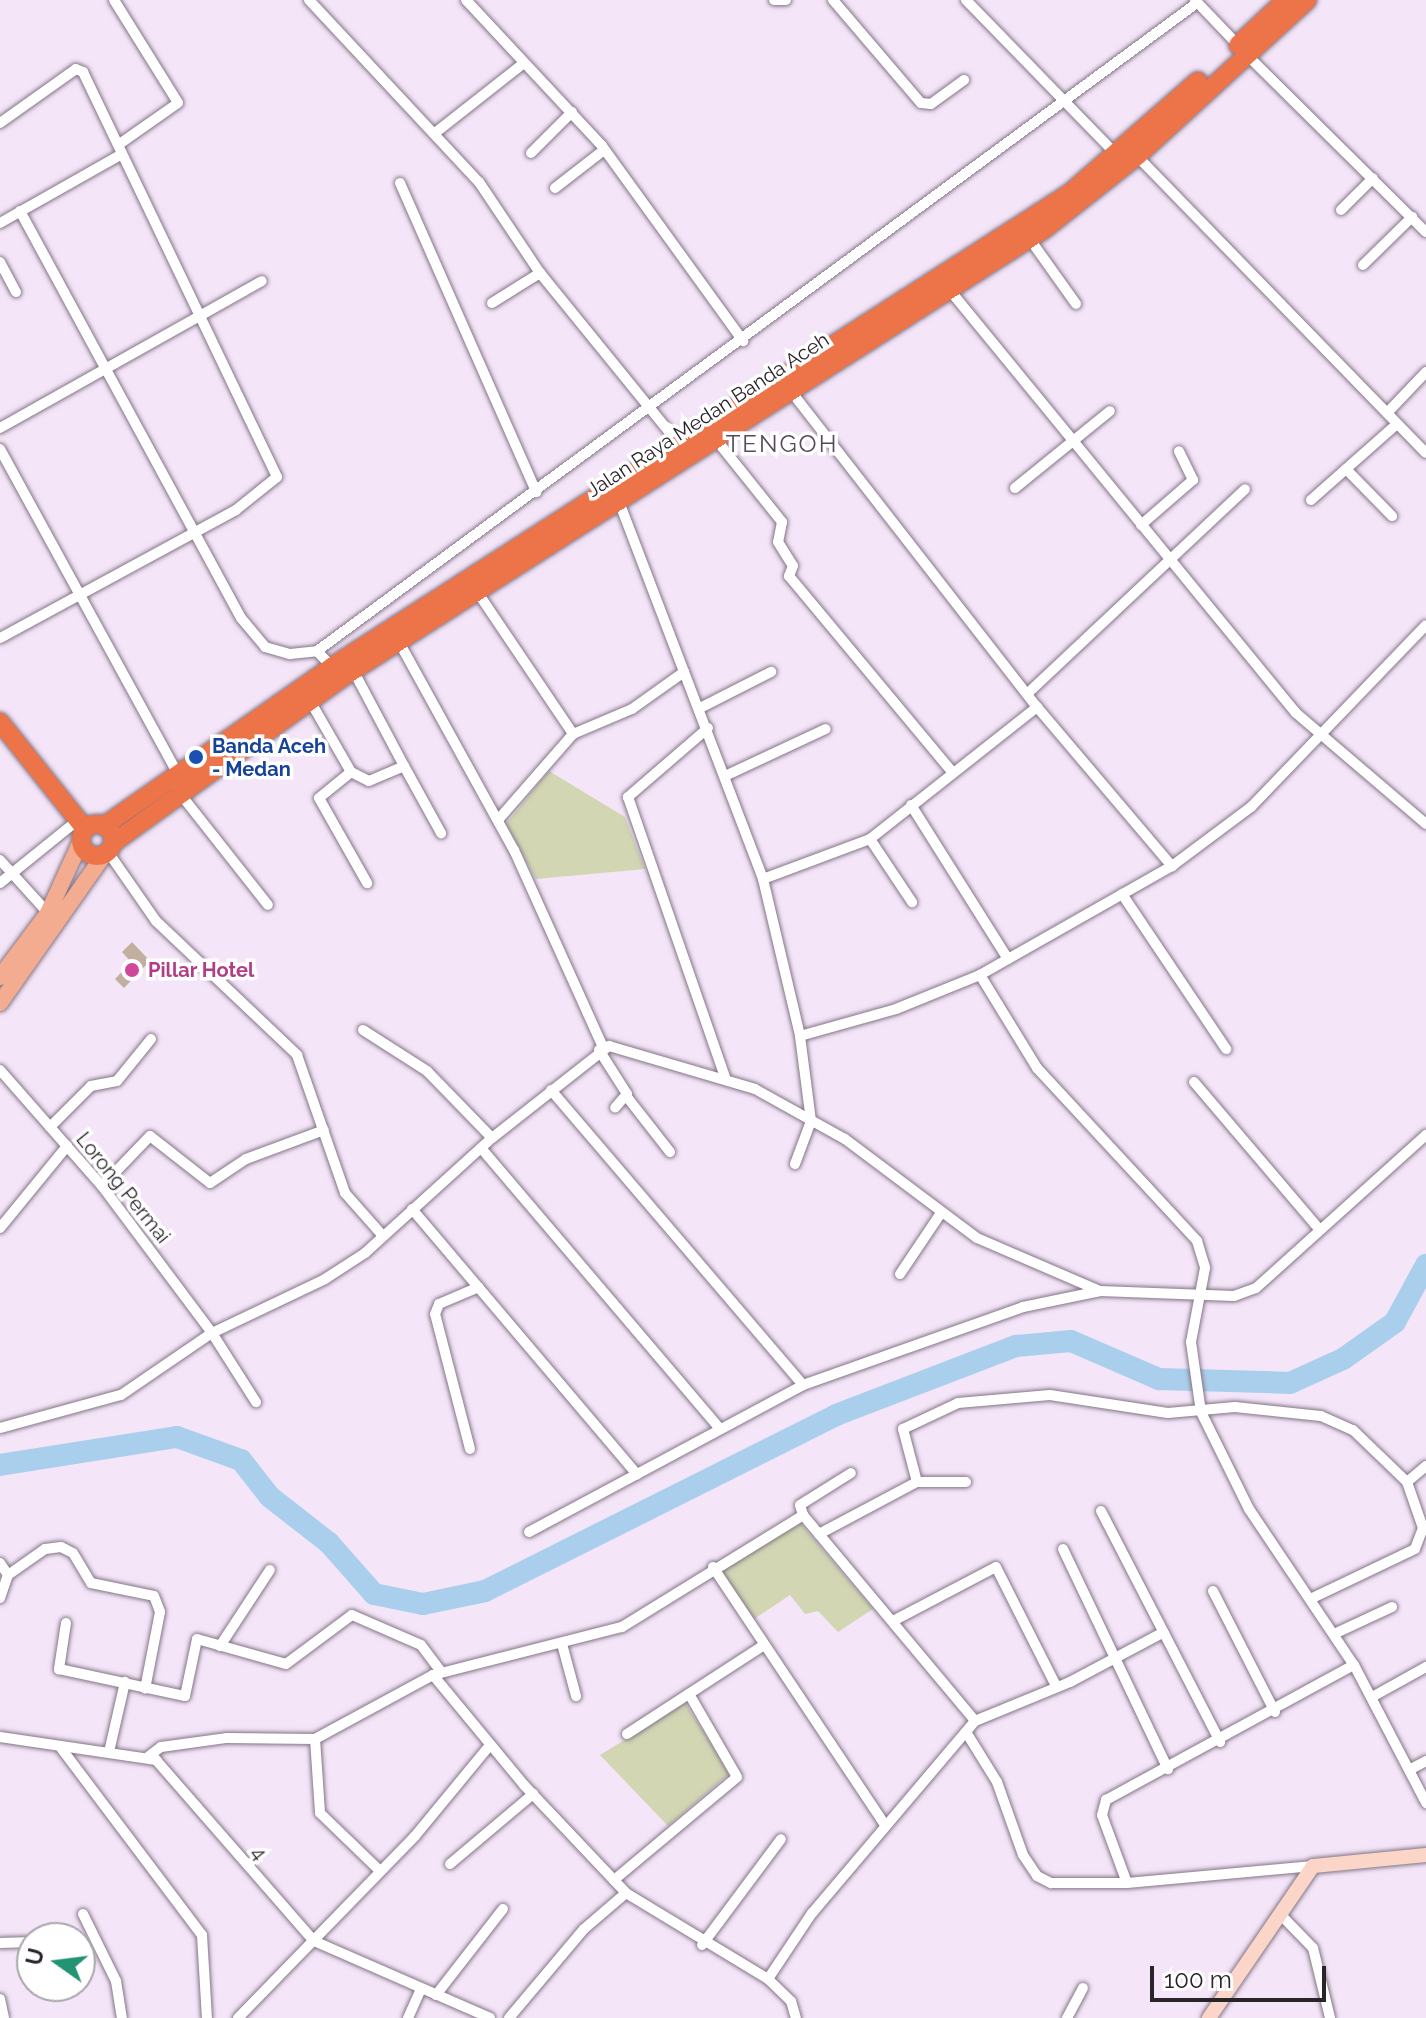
<!DOCTYPE html>
<style>
body{margin:0}
#map{position:relative;width:1426px;height:2018px;overflow:hidden;background:#f4e5f8;font-family:Raleway,sans-serif}
div>[style]{position:absolute}
[style*='--x']{left:calc(var(--x)*1px);top:calc(var(--y)*1px);width:calc(var(--w)*1px);rotate:calc(var(--a)*1deg)}
.green>*{inset:0;background:#d2d6b3}
.river>*{height:22px;margin:-11px;padding:0 11px;transform-origin:11px;border-radius:11px;background:#aacfed}
.building>*{inset:0;background:#c1afa0}
.roads{filter:drop-shadow(0 0 2px #837686) drop-shadow(0 0 2px #837686)}
.street>*{height:10px;margin:-5px;padding:0 5px;transform-origin:5px;border-radius:5px;background:#fff}
.secondary>*{height:14px;margin:-7px;padding:0 7px;transform-origin:7px;border-radius:7px;background:#fad5c8}
.primary>*{height:16px;margin:-8px;padding:0 8px;transform-origin:8px;border-radius:8px;background:#f4ac91}
.highway>*{height:18px;margin:-9px;padding:0 9px;transform-origin:9px;border-radius:9px;background:#ed7448}
.highway>.ring{margin:-9px;padding:0;box-sizing:content-box;background:none;border:18px solid #ed7448;border-radius:50%}
.dots>*{width:22px;height:22px;translate:-50% -50%;box-sizing:border-box;border:4px solid #fff;border-radius:50%}
span{translate:-50% -50%;white-space:nowrap;text-align:center;line-height:1.15;-webkit-text-stroke:7px #fff;paint-order:stroke}
.street-label{font-size:20px;color:#29232a}
.transit-label{font-size:20px;color:#164399;font-weight:700}
.left{translate:0 -50%;text-align:left}
.hotel-label{font-size:20px;color:#b23c85;font-weight:700}
.quarter-label{font-size:24px;color:#564959;letter-spacing:2px}
.north{position:absolute;left:16px;top:1922px;width:80px;height:80px;box-sizing:border-box;background:#fff;border:2px solid #a9a7aa;border-radius:50%;rotate:284deg;font-size:22px;font-weight:700;line-height:32px;text-align:center;color:#29232a}
.north::after{content:'';display:block;margin:auto;width:28px;height:36px;background:#239374;clip-path:polygon(50% 0,100% 100%,50% 72%,0 100%)}
.scale{position:absolute;left:1150px;top:1966px;width:176px;height:36px;box-sizing:border-box;border:4px solid #29232a;border-top:0;padding-left:10px;font-size:24px;line-height:28px;white-space:nowrap;color:#29232a;-webkit-text-stroke:6px #fff;paint-order:stroke}
</style>
<div id="map">
<div class="green">
<i style="clip-path:polygon(549px 771px,625px 817px,645px 869px,536px 879px,506px 824px)"></i>
<i style="clip-path:polygon(800px 1523px,873px 1609px,838px 1632px,818px 1611px,805px 1614px,790px 1595px,754px 1619px,720px 1570px)"></i>
<i style="clip-path:polygon(685px 1703px,730px 1773px,668px 1826px,600px 1755px)"></i>
</div>
<div class="river">
<i style="--x:0;--y:1465;--w:179;--a:-9"></i>
<i style="--x:177;--y:1437;--w:68;--a:19.8"></i>
<i style="--x:241;--y:1460;--w:47;--a:51.9"></i>
<i style="--x:270;--y:1497;--w:75;--a:37.9"></i>
<i style="--x:329;--y:1543;--w:68;--a:48.6"></i>
<i style="--x:374;--y:1594;--w:50;--a:11.5"></i>
<i style="--x:423;--y:1604;--w:63;--a:-11.8"></i>
<i style="--x:485;--y:1591;--w:393;--a:-26.6"></i>
<i style="--x:836;--y:1415;--w:193;--a:-21"></i>
<i style="--x:1016;--y:1346;--w:55;--a:-5.2"></i>
<i style="--x:1071;--y:1341;--w:96;--a:23.4"></i>
<i style="--x:1159;--y:1379;--w:131;--a:1.7"></i>
<i style="--x:1290;--y:1383;--w:58;--a:-24.4"></i>
<i style="--x:1343;--y:1359;--w:64;--a:-35.4"></i>
<i style="--x:1395;--y:1322;--w:65;--a:-61.5"></i>
</div>
<div class="building">
<i style="clip-path:polygon(132px 942px,150px 961px,124px 988px,115px 979px,131px 962px,122px 952px)"></i>
</div>
<div class="roads">
<div class="street">
<i style="--x:114;--y:0;--w:121;--a:58.1"></i>
<i style="--x:178;--y:103;--w:73;--a:145"></i>
<i style="--x:309;--y:0;--w:249;--a:47"></i>
<i style="--x:479;--y:182;--w:110;--a:56.2"></i>
<i style="--x:540;--y:273;--w:219;--a:50.9"></i>
<i style="--x:466;--y:0;--w:200;--a:47"></i>
<i style="--x:602;--y:146;--w:241;--a:54.1"></i>
<i style="--x:774;--y:0;--w:12;--a:0"></i>
<i style="--x:833;--y:0;--w:135;--a:49.5"></i>
<i style="--x:921;--y:103;--w:10;--a:6"></i>
<i style="--x:931;--y:104;--w:41;--a:-36"></i>
<i style="--x:966;--y:0;--w:215;--a:45.8"></i>
<i style="--x:1195;--y:0;--w:62;--a:46.3"></i>
<i style="--x:1246;--y:54;--w:253;--a:44.7"></i>
<i style="--x:0;--y:123;--w:93;--a:-35.4"></i>
<i style="--x:76;--y:69;--w:8;--a:23"></i>
<i style="--x:83;--y:72;--w:449;--a:64.4"></i>
<i style="--x:277;--y:477;--w:53;--a:141.2"></i>
<i style="--x:236;--y:510;--w:268;--a:151.5"></i>
<i style="--x:435;--y:133;--w:113;--a:-38.2"></i>
<i style="--x:531;--y:153;--w:58;--a:-45"></i>
<i style="--x:1137;--y:156;--w:414;--a:45.8"></i>
<i style="--x:400;--y:183;--w:338;--a:66.2"></i>
<i style="--x:555;--y:188;--w:62;--a:-37.8"></i>
<i style="--x:1341;--y:210;--w:45;--a:-45"></i>
<i style="--x:20;--y:211;--w:463;--a:61.5"></i>
<i style="--x:241;--y:618;--w:38;--a:50"></i>
<i style="--x:265;--y:647;--w:26;--a:16"></i>
<i style="--x:290;--y:654;--w:27;--a:-6"></i>
<i style="--x:317;--y:651;--w:26;--a:47"></i>
<i style="--x:0;--y:223;--w:140;--a:-29.5"></i>
<i style="--x:1029;--y:238;--w:81;--a:54.5"></i>
<i style="--x:0;--y:262;--w:34;--a:62"></i>
<i style="--x:1363;--y:265;--w:69;--a:-44.4"></i>
<i style="--x:948;--y:288;--w:549;--a:50.69"></i>
<i style="--x:1296;--y:713;--w:171;--a:40.5"></i>
<i style="--x:492;--y:303;--w:57;--a:-32"></i>
<i style="--x:790;--y:390;--w:402;--a:52.1"></i>
<i style="--x:1037;--y:707;--w:209;--a:49.7"></i>
<i style="--x:1387;--y:413;--w:57;--a:-46.4"></i>
<i style="--x:0;--y:428;--w:300;--a:-29.3"></i>
<i style="--x:714;--y:437;--w:109;--a:51.3"></i>
<i style="--x:782;--y:522;--w:20;--a:101"></i>
<i style="--x:778;--y:542;--w:28;--a:58"></i>
<i style="--x:793;--y:566;--w:11;--a:112"></i>
<i style="--x:789;--y:576;--w:256;--a:50.2"></i>
<i style="--x:0;--y:449;--w:368;--a:61.3"></i>
<i style="--x:1346;--y:469;--w:66;--a:45.6"></i>
<i style="--x:1015;--y:488;--w:122;--a:-39"></i>
<i style="--x:618;--y:499;--w:407;--a:69.1"></i>
<i style="--x:763;--y:879;--w:161;--a:76.7"></i>
<i style="--x:800;--y:1036;--w:86;--a:82.6"></i>
<i style="--x:811;--y:1121;--w:46;--a:110.4"></i>
<i style="--x:1311;--y:500;--w:115;--a:-41.5"></i>
<i style="--x:1141;--y:525;--w:69;--a:-40.9"></i>
<i style="--x:1193;--y:480;--w:32;--a:-116"></i>
<i style="--x:476;--y:590;--w:174;--a:56"></i>
<i style="--x:573;--y:734;--w:114;--a:131.1"></i>
<i style="--x:399;--y:642;--w:238;--a:61.1"></i>
<i style="--x:514;--y:850;--w:216;--a:65.7"></i>
<i style="--x:317;--y:651;--w:1093;--a:-36.37"></i>
<i style="--x:353;--y:670;--w:109;--a:62"></i>
<i style="--x:1027;--y:694;--w:299;--a:-43.2"></i>
<i style="--x:309;--y:699;--w:84;--a:60.1"></i>
<i style="--x:351;--y:772;--w:41;--a:140.9"></i>
<i style="--x:319;--y:798;--w:98;--a:60.5"></i>
<i style="--x:700;--y:708;--w:80;--a:-26.9"></i>
<i style="--x:708;--y:728;--w:106;--a:139.2"></i>
<i style="--x:628;--y:797;--w:296;--a:70.9"></i>
<i style="--x:573;--y:734;--w:64;--a:-23"></i>
<i style="--x:632;--y:709;--w:64;--a:-35.4"></i>
<i style="--x:351;--y:772;--w:20;--a:27"></i>
<i style="--x:369;--y:781;--w:38;--a:-23"></i>
<i style="--x:404;--y:766;--w:77;--a:61.1"></i>
<i style="--x:725;--y:776;--w:111;--a:-25"></i>
<i style="--x:178;--y:791;--w:145;--a:51.7"></i>
<i style="--x:911;--y:805;--w:182;--a:57.8"></i>
<i style="--x:870;--y:839;--w:76;--a:56.3"></i>
<i style="--x:108;--y:852;--w:84;--a:55.2"></i>
<i style="--x:156;--y:921;--w:195;--a:43.5"></i>
<i style="--x:297;--y:1055;--w:146;--a:70.8"></i>
<i style="--x:345;--y:1193;--w:57;--a:48.5"></i>
<i style="--x:0;--y:860;--w:72;--a:47.8"></i>
<i style="--x:763;--y:879;--w:114;--a:-20.5"></i>
<i style="--x:870;--y:839;--w:213;--a:-38.3"></i>
<i style="--x:0;--y:883;--w:100;--a:-38.9"></i>
<i style="--x:1122;--y:894;--w:187;--a:56.1"></i>
<i style="--x:980;--y:975;--w:109;--a:58.5"></i>
<i style="--x:1037;--y:1068;--w:236;--a:47.2"></i>
<i style="--x:1197;--y:1241;--w:28;--a:73"></i>
<i style="--x:1205;--y:1268;--w:75;--a:100.7"></i>
<i style="--x:1191;--y:1342;--w:71;--a:81.9"></i>
<i style="--x:1201;--y:1412;--w:108;--a:63.7"></i>
<i style="--x:1249;--y:1509;--w:188;--a:56.1"></i>
<i style="--x:1354;--y:1665;--w:156;--a:62.4"></i>
<i style="--x:363;--y:1030;--w:76;--a:32.6"></i>
<i style="--x:427;--y:1071;--w:93;--a:45.9"></i>
<i style="--x:800;--y:1036;--w:100;--a:-15.7"></i>
<i style="--x:896;--y:1009;--w:91;--a:-22"></i>
<i style="--x:980;--y:975;--w:221;--a:-29.6"></i>
<i style="--x:1172;--y:866;--w:99;--a:-36.8"></i>
<i style="--x:1251;--y:807;--w:252;--a:-46.1"></i>
<i style="--x:599;--y:1050;--w:52;--a:57.5"></i>
<i style="--x:627;--y:1094;--w:18;--a:131"></i>
<i style="--x:0;--y:1070;--w:154;--a:48.7"></i>
<i style="--x:102;--y:1186;--w:184;--a:53.2"></i>
<i style="--x:212;--y:1333;--w:82;--a:57.5"></i>
<i style="--x:1194;--y:1082;--w:194;--a:49.6"></i>
<i style="--x:627;--y:1097;--w:70;--a:52"></i>
<i style="--x:50;--y:1127;--w:58;--a:-45"></i>
<i style="--x:91;--y:1086;--w:26;--a:-11"></i>
<i style="--x:117;--y:1081;--w:54;--a:-51"></i>
<i style="--x:481;--y:1148;--w:369;--a:49.6"></i>
<i style="--x:102;--y:1186;--w:69;--a:-46.2"></i>
<i style="--x:150;--y:1136;--w:76;--a:38.1"></i>
<i style="--x:210;--y:1183;--w:43;--a:-33.7"></i>
<i style="--x:246;--y:1159;--w:83;--a:-20.4"></i>
<i style="--x:412;--y:1209;--w:348;--a:49.7"></i>
<i style="--x:0;--y:1228;--w:106;--a:-50.7"></i>
<i style="--x:900;--y:1274;--w:73;--a:-56.1"></i>
<i style="--x:803;--y:1385;--w:233;--a:-19.5"></i>
<i style="--x:1023;--y:1307;--w:79;--a:-11.7"></i>
<i style="--x:1100;--y:1291;--w:134;--a:2.1"></i>
<i style="--x:1234;--y:1296;--w:23;--a:-20"></i>
<i style="--x:1256;--y:1288;--w:229;--a:-42"></i>
<i style="--x:0;--y:1428;--w:125;--a:-15.3"></i>
<i style="--x:121;--y:1395;--w:110;--a:-34.3"></i>
<i style="--x:212;--y:1333;--w:125;--a:-25.5"></i>
<i style="--x:325;--y:1279;--w:48;--a:-33"></i>
<i style="--x:365;--y:1253;--w:171;--a:-42.2"></i>
<i style="--x:492;--y:1138;--w:149;--a:-38.2"></i>
<i style="--x:609;--y:1046;--w:152;--a:16.4"></i>
<i style="--x:755;--y:1089;--w:103;--a:29.1"></i>
<i style="--x:845;--y:1139;--w:165;--a:36.9"></i>
<i style="--x:977;--y:1238;--w:134;--a:23.3"></i>
<i style="--x:470;--y:1449;--w:139;--a:-104.5"></i>
<i style="--x:435;--y:1314;--w:11;--a:-68"></i>
<i style="--x:439;--y:1304;--w:43;--a:-23"></i>
<i style="--x:917;--y:1482;--w:55;--a:-104.8"></i>
<i style="--x:903;--y:1429;--w:61;--a:-25.3"></i>
<i style="--x:958;--y:1403;--w:92;--a:-5"></i>
<i style="--x:1050;--y:1395;--w:119;--a:8.7"></i>
<i style="--x:1168;--y:1413;--w:67;--a:-5.1"></i>
<i style="--x:1235;--y:1407;--w:86;--a:6"></i>
<i style="--x:1321;--y:1416;--w:35;--a:24"></i>
<i style="--x:1353;--y:1430;--w:75;--a:43.9"></i>
<i style="--x:1407;--y:1482;--w:49;--a:70.8"></i>
<i style="--x:1423;--y:1528;--w:22;--a:111"></i>
<i style="--x:1415;--y:1549;--w:116;--a:154.5"></i>
<i style="--x:1407;--y:1482;--w:25;--a:-40"></i>
<i style="--x:1101;--y:1511;--w:260;--a:62.7"></i>
<i style="--x:803;--y:1515;--w:10;--a:-107"></i>
<i style="--x:800;--y:1505;--w:60;--a:-32.1"></i>
<i style="--x:529;--y:1532;--w:311;--a:-28.2"></i>
<i style="--x:803;--y:1385;--w:388;--a:-130.5"></i>
<i style="--x:819;--y:1534;--w:111;--a:-28"></i>
<i style="--x:917;--y:1482;--w:49;--a:0"></i>
<i style="--x:1063;--y:1549;--w:244;--a:64.5"></i>
<i style="--x:0;--y:1563;--w:14;--a:56"></i>
<i style="--x:713;--y:1567;--w:311;--a:56.3"></i>
<i style="--x:1213;--y:1591;--w:136;--a:62.9"></i>
<i style="--x:0;--y:1598;--w:24;--a:-71"></i>
<i style="--x:8;--y:1575;--w:45;--a:-35.1"></i>
<i style="--x:45;--y:1549;--w:16;--a:-7"></i>
<i style="--x:61;--y:1547;--w:13;--a:27"></i>
<i style="--x:73;--y:1553;--w:35;--a:59"></i>
<i style="--x:91;--y:1583;--w:64;--a:11.7"></i>
<i style="--x:154;--y:1596;--w:17;--a:69"></i>
<i style="--x:160;--y:1612;--w:78;--a:101"></i>
<i style="--x:893;--y:1621;--w:116;--a:-27.7"></i>
<i style="--x:996;--y:1567;--w:133;--a:63.2"></i>
<i style="--x:66;--y:1623;--w:47;--a:98.7"></i>
<i style="--x:59;--y:1669;--w:129;--a:12.1"></i>
<i style="--x:185;--y:1696;--w:58;--a:-78.1"></i>
<i style="--x:197;--y:1639;--w:92;--a:15.7"></i>
<i style="--x:286;--y:1664;--w:82;--a:-36.6"></i>
<i style="--x:352;--y:1615;--w:75;--a:23.5"></i>
<i style="--x:421;--y:1645;--w:34;--a:53"></i>
<i style="--x:1334;--y:1634;--w:64;--a:-25"></i>
<i style="--x:562;--y:1644;--w:54;--a:74.9"></i>
<i style="--x:220;--y:1646;--w:91;--a:-56.7"></i>
<i style="--x:433;--y:1675;--w:143;--a:50.4"></i>
<i style="--x:524;--y:1785;--w:149;--a:46.6"></i>
<i style="--x:626;--y:1893;--w:166;--a:31.2"></i>
<i style="--x:768;--y:1979;--w:32;--a:44"></i>
<i style="--x:791;--y:2001;--w:18;--a:74"></i>
<i style="--x:1372;--y:1697;--w:62;--a:-29.1"></i>
<i style="--x:975;--y:1721;--w:103;--a:-22.3"></i>
<i style="--x:1070;--y:1682;--w:106;--a:-28"></i>
<i style="--x:966;--y:1732;--w:59;--a:58.2"></i>
<i style="--x:997;--y:1782;--w:77;--a:70.4"></i>
<i style="--x:1023;--y:1855;--w:25;--a:56"></i>
<i style="--x:1037;--y:1876;--w:16;--a:27"></i>
<i style="--x:1051;--y:1883;--w:76;--a:0"></i>
<i style="--x:1127;--y:1883;--w:187;--a:-5.2"></i>
<i style="--x:627;--y:1734;--w:163;--a:-33"></i>
<i style="--x:0;--y:1737;--w:158;--a:8.4"></i>
<i style="--x:156;--y:1760;--w:240;--a:48.9"></i>
<i style="--x:314;--y:1941;--w:192;--a:23.6"></i>
<i style="--x:315;--y:1739;--w:74;--a:86.1"></i>
<i style="--x:320;--y:1813;--w:83;--a:44"></i>
<i style="--x:61;--y:1748;--w:234;--a:53"></i>
<i style="--x:202;--y:1935;--w:83;--a:86.6"></i>
<i style="--x:109;--y:1752;--w:72;--a:-77.1"></i>
<i style="--x:148;--y:1757;--w:16;--a:-38"></i>
<i style="--x:161;--y:1747;--w:67;--a:-7.8"></i>
<i style="--x:227;--y:1738;--w:88;--a:0.7"></i>
<i style="--x:315;--y:1739;--w:134;--a:-28.5"></i>
<i style="--x:433;--y:1675;--w:195;--a:-14.3"></i>
<i style="--x:622;--y:1627;--w:213;--a:-31.7"></i>
<i style="--x:803;--y:1515;--w:268;--a:50.1"></i>
<i style="--x:975;--y:1721;--w:252;--a:130.3"></i>
<i style="--x:812;--y:1913;--w:79;--a:123.7"></i>
<i style="--x:1409;--y:1770;--w:19;--a:-28"></i>
<i style="--x:450;--y:1864;--w:109;--a:-40.1"></i>
<i style="--x:614;--y:1880;--w:160;--a:-39.9"></i>
<i style="--x:737;--y:1777;--w:96;--a:-120"></i>
<i style="--x:1127;--y:1883;--w:72;--a:-110.2"></i>
<i style="--x:1102;--y:1815;--w:16;--a:-75"></i>
<i style="--x:1106;--y:1800;--w:282;--a:-28.6"></i>
<i style="--x:83;--y:1914;--w:75;--a:63.8"></i>
<i style="--x:116;--y:1981;--w:37;--a:81"></i>
<i style="--x:1280;--y:1914;--w:47;--a:45.9"></i>
<i style="--x:1313;--y:1948;--w:72;--a:76.3"></i>
<i style="--x:0;--y:1943;--w:32;--a:-2"></i>
<i style="--x:702;--y:1945;--w:132;--a:-53.3"></i>
<i style="--x:436;--y:1995;--w:109;--a:-52.1"></i>
<i style="--x:0;--y:1999;--w:19;--a:78"></i>
<i style="--x:238;--y:2018;--w:254;--a:-45.8"></i>
<i style="--x:415;--y:1836;--w:118;--a:-50.5"></i>
<i style="--x:408;--y:2018;--w:32;--a:-66"></i>
<i style="--x:509;--y:2018;--w:116;--a:-49.9"></i>
<i style="--x:584;--y:1929;--w:55;--a:-40.6"></i>
<i style="--x:1067;--y:2018;--w:34;--a:-62"></i>
</div>
<div class="secondary">
<i style="--x:1209;--y:2018;--w:184;--a:-55.6"></i>
<i style="--x:1313;--y:1866;--w:114;--a:-5.6"></i>
</div>
<div class="primary">
<i style="--x:0;--y:977;--w:80;--a:-53.1"></i>
<i style="--x:48;--y:913;--w:77;--a:-65.4"></i>
<i style="--x:0;--y:1003;--w:181;--a:-54.9"></i>
</div>
<div class="highway">
<i style="--x:1238;--y:45;--w:66;--a:-43.2"></i>
<i style="--x:0;--y:722;--w:137;--a:51.5"></i>
<i class="ring" style="left:81px;top:824px;width:14px;height:14px"></i>
<i style="--x:104;--y:826;--w:279;--a:-34.9"></i>
<i style="--x:333;--y:666;--w:876;--a:-32.69"></i>
<i style="--x:1070;--y:193;--w:170;--a:-41.2"></i>
<i style="--x:113;--y:843;--w:280;--a:-35.8"></i>
<i style="--x:340;--y:679;--w:834;--a:-32.57"></i>
<i style="--x:1043;--y:230;--w:120;--a:-38.2"></i>
<i style="--x:1137;--y:156;--w:231;--a:-42.5"></i>
</div>
</div>
<div class="dots">
<i style="left:196px;top:757px;background:#1a4fb4"></i>
<i style="left:132px;top:970px;background:#d1479c"></i>
</div>
<div class="street-label">
<span style="left:708px;top:415px;rotate:-33deg">Jalan Raya Medan Banda Aceh</span>
<span style="left:123px;top:1188px;rotate:51deg">Lorong Permai</span>
<span style="left:259px;top:1853px;rotate:52deg">4</span>
</div>
<div class="transit-label">
<span class="left" style="left:212px;top:758px">Banda Aceh<br>- Medan</span>
</div>
<div class="hotel-label">
<span class="left" style="left:148px;top:970px">Pillar Hotel</span>
</div>
<div class="quarter-label">
<span style="left:782px;top:444px">TENGOH</span>
</div>
<div class="north">U</div>
<div class="scale">100 m</div>
</div>
